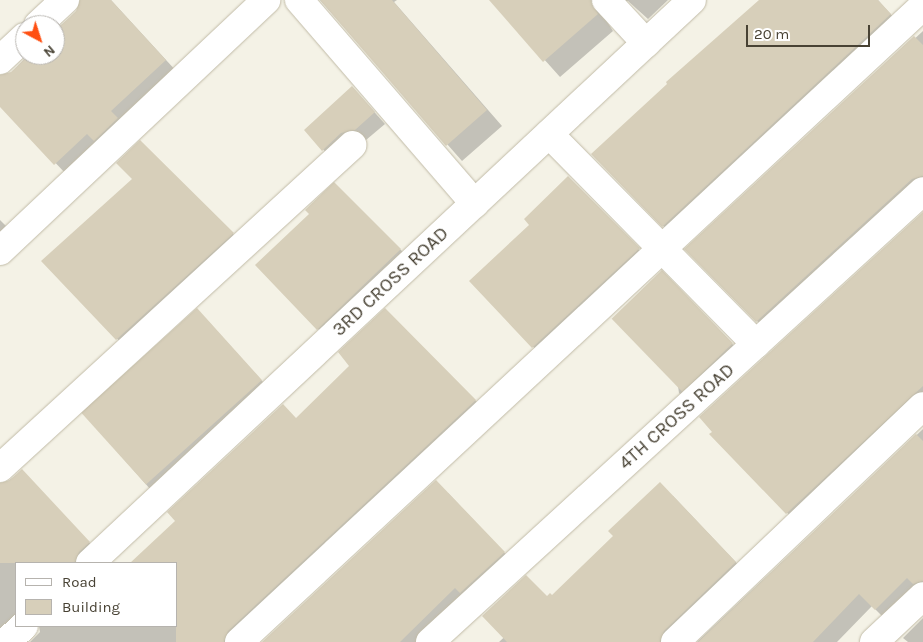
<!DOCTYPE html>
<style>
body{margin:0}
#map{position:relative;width:923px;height:642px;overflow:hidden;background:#f4f2e6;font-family:Karla,sans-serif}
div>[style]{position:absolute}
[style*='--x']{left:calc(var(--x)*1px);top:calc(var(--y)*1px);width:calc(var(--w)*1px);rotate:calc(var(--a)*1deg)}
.shadow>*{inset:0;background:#0003}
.building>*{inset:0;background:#d7cfba;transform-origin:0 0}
.roads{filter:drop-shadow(0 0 1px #c1bba7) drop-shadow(0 0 1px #c1bba7)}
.minor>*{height:28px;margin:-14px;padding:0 14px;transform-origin:14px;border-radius:14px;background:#fff}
span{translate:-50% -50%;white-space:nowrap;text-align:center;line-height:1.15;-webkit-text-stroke:4px #fff;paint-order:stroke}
.street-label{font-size:19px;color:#484234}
.legend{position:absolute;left:15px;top:562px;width:162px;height:65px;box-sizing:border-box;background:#fff;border:1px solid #b6b3ae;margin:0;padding:6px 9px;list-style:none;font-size:15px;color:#484234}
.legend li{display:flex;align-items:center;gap:10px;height:25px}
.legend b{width:25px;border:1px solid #b6b3ae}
.north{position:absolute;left:15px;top:15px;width:50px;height:50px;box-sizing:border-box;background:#fff;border:1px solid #b6b3ae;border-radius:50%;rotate:140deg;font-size:14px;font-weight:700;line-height:20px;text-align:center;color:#484234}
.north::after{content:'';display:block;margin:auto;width:18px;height:22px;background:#ff5012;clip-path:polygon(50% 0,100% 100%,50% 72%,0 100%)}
.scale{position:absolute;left:746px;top:25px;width:124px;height:22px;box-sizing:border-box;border:2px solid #484234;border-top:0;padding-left:6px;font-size:15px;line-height:18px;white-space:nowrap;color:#484234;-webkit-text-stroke:4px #fff;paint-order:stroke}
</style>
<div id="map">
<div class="shadow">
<i style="clip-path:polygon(80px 0,111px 0,178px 73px,68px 176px,0 105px,0 76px,11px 73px,28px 55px,55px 55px,55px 30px,77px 12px)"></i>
<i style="clip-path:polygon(320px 0,397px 0,394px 2px,502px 126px,462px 161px)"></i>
<i style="clip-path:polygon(491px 0,668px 0,648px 19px,628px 1px,611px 4px,606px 20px,613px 31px,560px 77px)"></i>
<i style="clip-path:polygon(761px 0,878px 0,903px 28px,676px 239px,593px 154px)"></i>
<i style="clip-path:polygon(923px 31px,923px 193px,770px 334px,686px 249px)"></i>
<i style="clip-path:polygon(352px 87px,385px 124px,366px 140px,352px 144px,334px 161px,305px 130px)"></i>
<i style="clip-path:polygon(140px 142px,243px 244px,128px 350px,43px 261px,134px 179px)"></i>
<i style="clip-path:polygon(568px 178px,651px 262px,546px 360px,470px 281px,531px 225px)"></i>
<i style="clip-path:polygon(334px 184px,411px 260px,328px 339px,256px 265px,311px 214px)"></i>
<i style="clip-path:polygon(923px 214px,923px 408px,800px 526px,711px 434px)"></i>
<i style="clip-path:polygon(0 220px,7px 227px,0 234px)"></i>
<i style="clip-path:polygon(662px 272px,743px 355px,690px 404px,679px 393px)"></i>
<i style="clip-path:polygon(385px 310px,487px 412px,243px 642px,30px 642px,40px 632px,39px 626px,176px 626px,176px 563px,132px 563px,297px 419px,351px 366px)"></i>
<i style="clip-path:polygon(208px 321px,272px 392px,158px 498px,84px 414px)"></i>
<i style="clip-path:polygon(923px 429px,923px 598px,893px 627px,872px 606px,837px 642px,697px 642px)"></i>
<i style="clip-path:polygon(22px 471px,101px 555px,93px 563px,16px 563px,16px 626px,0 642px,0 484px,4px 484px)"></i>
<i style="clip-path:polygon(448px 493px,516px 565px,424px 642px,264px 642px)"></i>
<i style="clip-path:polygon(673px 496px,748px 575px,680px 642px,499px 642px,547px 597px,552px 597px)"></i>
<i style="clip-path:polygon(923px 618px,923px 642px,908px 642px,903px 638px)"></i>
</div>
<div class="building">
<i style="clip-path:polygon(80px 0,111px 0,166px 60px,111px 111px,118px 118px,94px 141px,87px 134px,54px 165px,0 107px,0 75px,11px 72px,29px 55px,55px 55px,55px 31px,76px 11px)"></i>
<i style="clip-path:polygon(320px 0,392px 0,487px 110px,446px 146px)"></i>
<i style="clip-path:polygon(489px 0,591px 0,598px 14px,543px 62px)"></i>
<i style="clip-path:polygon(759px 0,878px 0,891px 14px,662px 227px,591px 154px,667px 84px,666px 82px)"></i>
<i style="clip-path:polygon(914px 36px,923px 45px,923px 176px,912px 179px,756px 322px,684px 249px)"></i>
<i style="clip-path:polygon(352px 86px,375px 112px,355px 130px,341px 133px,322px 151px,304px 130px)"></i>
<i style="clip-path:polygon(140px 140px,234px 233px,116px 340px,41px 261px,132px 179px,116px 163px)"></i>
<i style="clip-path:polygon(568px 176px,640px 248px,532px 348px,469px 281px,529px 225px,524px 219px)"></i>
<i style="clip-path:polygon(334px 182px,401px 249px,317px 330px,255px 265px,309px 214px,305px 210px)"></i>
<i style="clip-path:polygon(923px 212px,923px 386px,786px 514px,709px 434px,712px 432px,699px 417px)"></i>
<i style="left:662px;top:270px;width:102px;height:70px;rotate:46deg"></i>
<i style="left:197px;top:308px;width:97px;height:156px;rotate:48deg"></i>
<i style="clip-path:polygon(385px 308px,476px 400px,228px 631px,224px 642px,176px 642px,176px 563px,130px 563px,175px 521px,167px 512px,283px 404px,296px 418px,349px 366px,338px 352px)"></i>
<i style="clip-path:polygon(916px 434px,923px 441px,923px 581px,913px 584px,907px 578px,875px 610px,859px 594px,813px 642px,698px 642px)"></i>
<i style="clip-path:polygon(22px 469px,90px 542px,79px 552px,75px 563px,0 563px,0 483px,10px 480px)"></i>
<i style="clip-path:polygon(436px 480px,505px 552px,460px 593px,455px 588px,400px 642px,262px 642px)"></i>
<i style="clip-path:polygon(660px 482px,736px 562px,664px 631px,660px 642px,507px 642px,482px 616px,526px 575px,547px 596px,550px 593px,552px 595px,613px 536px,608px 531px)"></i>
</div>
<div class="roads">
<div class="minor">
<i style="--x:299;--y:0;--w:269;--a:49.2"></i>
<i style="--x:606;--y:0;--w:59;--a:47.1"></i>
<i style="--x:38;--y:25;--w:37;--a:-43"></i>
<i style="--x:0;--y:60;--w:34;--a:-43"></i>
<i style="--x:549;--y:134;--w:295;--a:45.4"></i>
<i style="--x:0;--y:251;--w:366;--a:-43.3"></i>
<i style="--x:0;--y:468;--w:478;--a:-42.5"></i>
<i style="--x:90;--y:563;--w:824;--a:-43.08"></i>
<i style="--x:6;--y:642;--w:24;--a:-42"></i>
<i style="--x:239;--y:642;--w:934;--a:-42.92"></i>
<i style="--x:430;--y:642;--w:668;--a:-42.45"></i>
<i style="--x:675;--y:642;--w:342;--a:-43.6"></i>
<i style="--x:874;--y:642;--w:67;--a:-43.2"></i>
</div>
</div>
<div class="street-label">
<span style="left:391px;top:282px;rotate:-43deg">3RD CROSS ROAD</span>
<span style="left:677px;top:417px;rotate:-42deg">4TH CROSS ROAD</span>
</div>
<ul class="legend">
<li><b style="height:6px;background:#fff"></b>Road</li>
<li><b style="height:14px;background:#d7cfba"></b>Building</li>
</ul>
<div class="north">N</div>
<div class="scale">20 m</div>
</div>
